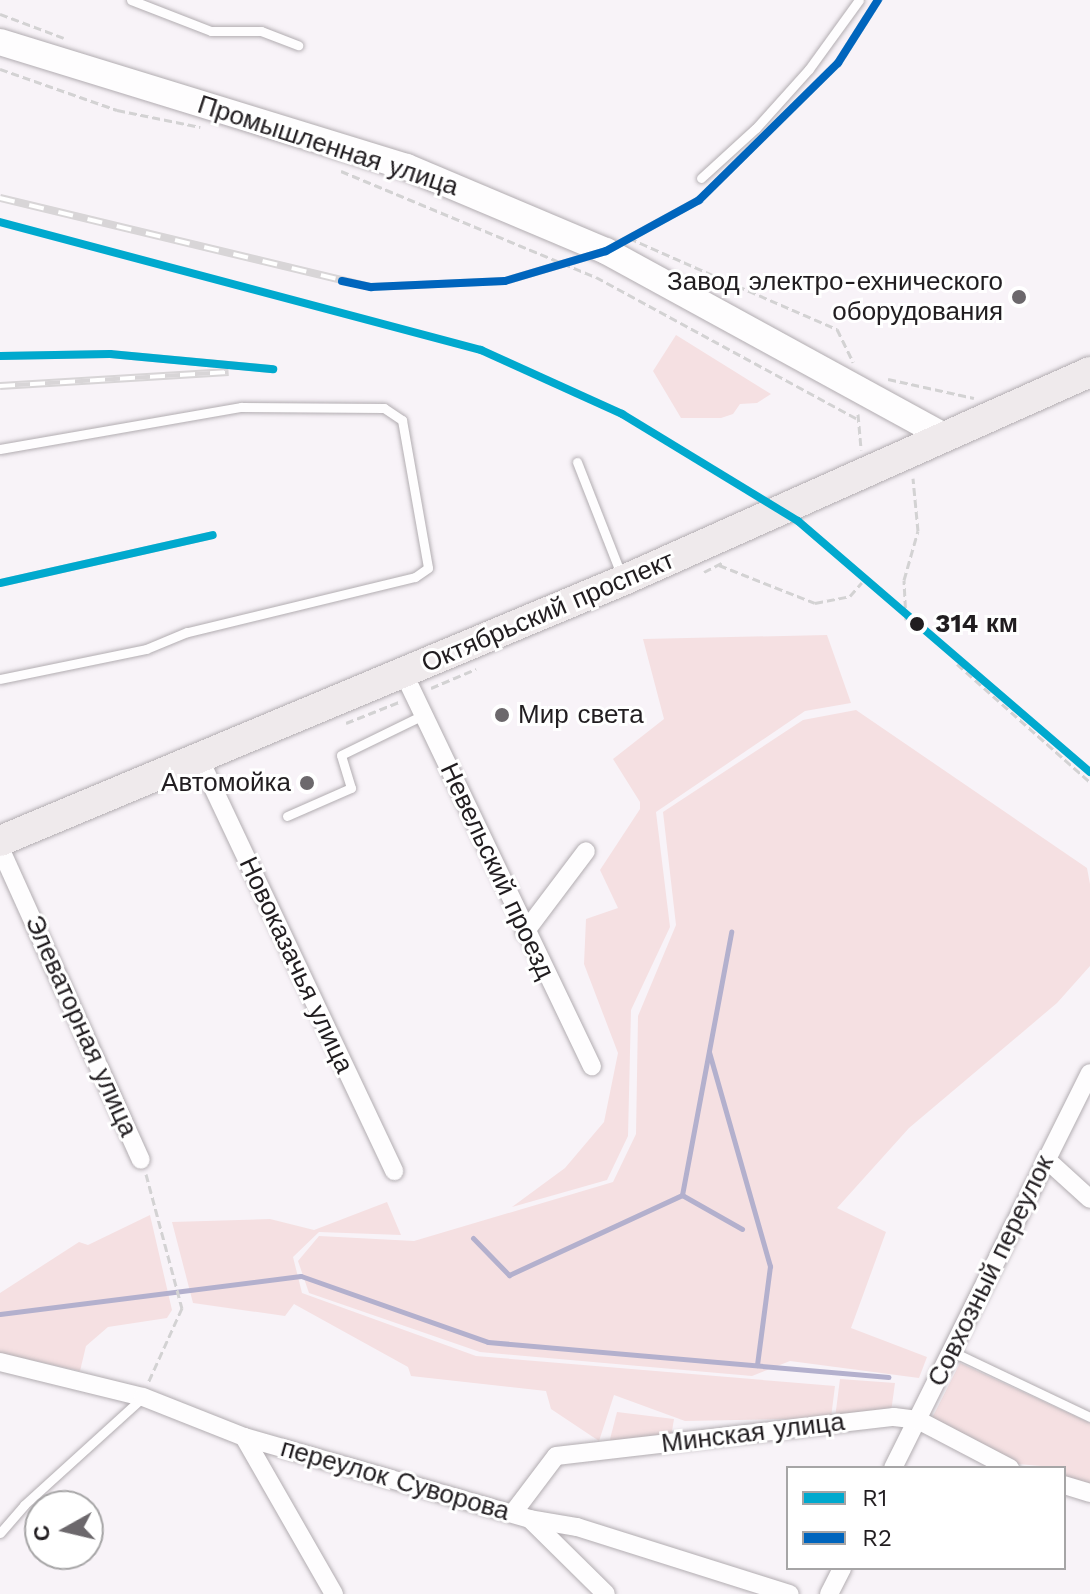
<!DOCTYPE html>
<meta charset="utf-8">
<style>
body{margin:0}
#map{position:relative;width:1090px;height:1594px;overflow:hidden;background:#f8f3f8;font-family:"Work Sans",sans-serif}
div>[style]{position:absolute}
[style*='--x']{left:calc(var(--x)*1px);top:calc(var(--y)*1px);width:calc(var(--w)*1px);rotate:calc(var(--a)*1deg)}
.green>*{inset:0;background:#f5e0e2}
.stream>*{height:5px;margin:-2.5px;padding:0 2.5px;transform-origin:2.5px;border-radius:2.5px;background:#b3b0cd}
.path>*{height:3px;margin-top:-1.5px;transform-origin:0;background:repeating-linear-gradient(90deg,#d3d2d3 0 8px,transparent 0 12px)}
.roads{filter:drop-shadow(0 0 2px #b2adb1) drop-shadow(0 0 2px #b2adb1)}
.lane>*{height:9px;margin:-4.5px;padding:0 4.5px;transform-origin:4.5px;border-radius:4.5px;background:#fefdfe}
.street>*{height:18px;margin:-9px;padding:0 9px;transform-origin:9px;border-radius:9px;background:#fefdfe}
.secondary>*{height:26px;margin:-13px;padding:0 13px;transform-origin:13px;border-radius:13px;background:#fefdfe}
.primary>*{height:30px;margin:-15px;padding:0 15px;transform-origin:15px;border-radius:15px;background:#efeaec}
.rail>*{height:8px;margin-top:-4px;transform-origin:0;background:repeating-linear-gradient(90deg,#fff 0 15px,#d8d5d7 0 30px);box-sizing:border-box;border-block:2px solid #d8d5d7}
.rail-1>*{height:8px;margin:-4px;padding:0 4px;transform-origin:4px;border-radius:4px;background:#00a9ce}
.rail-2>*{height:8px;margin:-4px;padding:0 4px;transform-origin:4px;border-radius:4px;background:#0065bd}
.dots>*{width:22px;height:22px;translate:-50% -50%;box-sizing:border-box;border:4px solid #fff;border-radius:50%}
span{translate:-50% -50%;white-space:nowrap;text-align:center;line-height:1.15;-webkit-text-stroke:6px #fff;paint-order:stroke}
.street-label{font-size:26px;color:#211d20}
.poi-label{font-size:26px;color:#211d20}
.right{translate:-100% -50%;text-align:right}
.left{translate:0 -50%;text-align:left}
.stop-label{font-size:26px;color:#211d20;font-weight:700}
.legend{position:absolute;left:786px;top:1466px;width:280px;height:104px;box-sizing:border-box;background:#fff;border:2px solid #a6a5a6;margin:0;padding:10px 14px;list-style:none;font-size:24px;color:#211d20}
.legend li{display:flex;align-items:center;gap:16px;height:40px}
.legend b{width:40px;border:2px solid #a6a5a6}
.north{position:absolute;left:24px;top:1490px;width:80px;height:80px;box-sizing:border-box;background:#fff;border:2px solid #a6a5a6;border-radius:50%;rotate:262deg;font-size:22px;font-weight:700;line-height:32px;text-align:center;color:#211d20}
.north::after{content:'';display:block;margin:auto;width:28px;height:36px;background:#6c686c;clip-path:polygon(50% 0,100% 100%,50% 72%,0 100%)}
</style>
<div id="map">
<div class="green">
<i style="clip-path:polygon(676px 335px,771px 394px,757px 403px,740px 404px,733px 414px,721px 418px,681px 418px,653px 371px)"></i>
<i style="clip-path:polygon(827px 635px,851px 703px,805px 711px,656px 812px,670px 927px,631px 1010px,628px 1136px,607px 1180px,512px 1207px,565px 1168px,604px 1122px,618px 1053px,584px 964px,586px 919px,618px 908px,600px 870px,640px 809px,640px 802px,613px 759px,664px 719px,643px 639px)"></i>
<i style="clip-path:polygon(856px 710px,1087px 868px,1090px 884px,1090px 966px,1057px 1003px,909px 1128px,837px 1208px,886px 1232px,851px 1328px,927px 1357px,919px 1378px,790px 1361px,752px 1376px,480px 1352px,309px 1293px,298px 1261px,319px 1236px,414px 1241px,613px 1182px,636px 1134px,638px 1016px,676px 925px,663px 812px,803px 720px)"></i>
<i style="clip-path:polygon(387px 1202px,401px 1235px,319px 1232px,293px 1257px,302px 1293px,476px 1356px,835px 1386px,831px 1418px,685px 1421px,614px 1395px,599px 1441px,551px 1409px,546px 1391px,411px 1376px,408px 1367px,294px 1304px,285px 1316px,193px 1303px,172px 1222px,270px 1219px,314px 1230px)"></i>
<i style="clip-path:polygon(150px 1215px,172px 1310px,167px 1318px,108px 1327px,86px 1346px,80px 1371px,0 1353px,0 1293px,79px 1242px,88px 1245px)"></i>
<i style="clip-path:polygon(960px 1363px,1090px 1423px,1090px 1485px,1064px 1477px,1064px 1468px,1018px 1464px,931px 1420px)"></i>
<i style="clip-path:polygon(840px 1379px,895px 1383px,891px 1412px,835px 1418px)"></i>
<i style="clip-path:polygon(617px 1412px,674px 1419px,671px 1437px,609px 1443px)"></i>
</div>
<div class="stream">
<i style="--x:709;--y:1052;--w:223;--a:74.1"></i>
<i style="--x:770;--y:1266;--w:100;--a:97.5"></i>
<i style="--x:682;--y:1195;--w:69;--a:29.5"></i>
<i style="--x:473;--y:1238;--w:52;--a:45.8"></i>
<i style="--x:509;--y:1275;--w:191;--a:-24.8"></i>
<i style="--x:682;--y:1195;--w:268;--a:-79.4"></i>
<i style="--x:0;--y:1314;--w:303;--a:-7.2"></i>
<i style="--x:301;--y:1276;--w:198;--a:19.4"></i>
<i style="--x:488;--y:1342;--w:402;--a:5"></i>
</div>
<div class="path">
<i style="--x:0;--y:14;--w:68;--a:20.6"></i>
<i style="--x:0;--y:69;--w:124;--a:19.3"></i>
<i style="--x:117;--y:110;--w:85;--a:11.6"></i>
<i style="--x:341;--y:171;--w:276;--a:22.6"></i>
<i style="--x:596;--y:277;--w:296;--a:28.5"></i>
<i style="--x:629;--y:238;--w:106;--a:23.9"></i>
<i style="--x:720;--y:291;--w:12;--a:-59"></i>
<i style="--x:726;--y:281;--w:121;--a:23.4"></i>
<i style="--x:837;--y:329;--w:37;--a:64"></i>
<i style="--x:888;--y:379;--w:88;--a:12.5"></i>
<i style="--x:858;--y:414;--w:36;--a:85"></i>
<i style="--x:719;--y:565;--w:103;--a:21.6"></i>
<i style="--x:815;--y:603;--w:36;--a:-11"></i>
<i style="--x:850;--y:596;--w:18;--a:-49"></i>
<i style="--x:704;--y:572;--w:20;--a:-27"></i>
<i style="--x:906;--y:620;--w:40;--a:-92.9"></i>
<i style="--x:904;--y:580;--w:51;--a:-74.1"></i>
<i style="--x:918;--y:531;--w:53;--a:-95.4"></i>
<i style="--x:957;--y:664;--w:178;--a:41.6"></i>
<i style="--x:431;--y:688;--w:49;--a:-22.9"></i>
<i style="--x:346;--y:723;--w:57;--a:-21.6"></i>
<i style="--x:146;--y:1174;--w:139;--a:75"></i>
<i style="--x:182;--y:1308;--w:82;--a:114.4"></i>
</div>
<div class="roads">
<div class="lane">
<i style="--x:131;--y:0;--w:86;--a:21.2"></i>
<i style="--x:211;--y:31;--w:50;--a:0"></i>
<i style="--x:261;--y:31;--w:40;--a:21"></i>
<i style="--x:701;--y:178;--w:74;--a:-42.3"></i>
<i style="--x:756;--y:128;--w:79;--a:-48.1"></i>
<i style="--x:809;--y:69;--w:85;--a:-54.1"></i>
<i style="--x:0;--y:449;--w:245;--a:-9.9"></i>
<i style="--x:241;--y:407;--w:143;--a:0.4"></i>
<i style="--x:384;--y:408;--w:22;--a:34"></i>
<i style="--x:402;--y:420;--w:150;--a:80"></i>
<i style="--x:428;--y:568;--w:16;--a:145"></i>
<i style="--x:415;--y:577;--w:235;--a:166.4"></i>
<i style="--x:187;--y:632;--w:44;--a:157.5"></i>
<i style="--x:146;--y:649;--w:149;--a:168.4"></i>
<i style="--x:577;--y:462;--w:120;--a:68.6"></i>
<i style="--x:287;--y:816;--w:70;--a:-23.6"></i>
<i style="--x:351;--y:788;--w:34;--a:-107"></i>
<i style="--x:341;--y:755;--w:91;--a:-26"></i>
<i style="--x:951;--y:1351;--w:154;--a:25.4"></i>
<i style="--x:0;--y:1533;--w:37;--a:-49"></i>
<i style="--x:24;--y:1505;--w:159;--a:-42.2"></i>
</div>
<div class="street">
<i style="--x:404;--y:674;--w:435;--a:64.4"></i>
<i style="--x:199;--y:758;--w:457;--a:64.7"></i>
<i style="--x:0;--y:848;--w:342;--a:65.7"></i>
<i style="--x:525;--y:932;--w:101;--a:-53"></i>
<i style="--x:1046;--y:1159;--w:59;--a:42.3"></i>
<i style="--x:0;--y:1362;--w:147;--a:13.8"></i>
<i style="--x:143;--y:1397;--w:109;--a:21.6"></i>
<i style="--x:244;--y:1437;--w:298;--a:16"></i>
<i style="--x:530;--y:1519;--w:48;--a:9.7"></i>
<i style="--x:577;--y:1527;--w:223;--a:17.5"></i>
<i style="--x:244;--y:1437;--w:181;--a:60.2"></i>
<i style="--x:893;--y:1468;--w:441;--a:-63.5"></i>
<i style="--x:1064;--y:1485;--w:27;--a:17"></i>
<i style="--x:513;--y:1513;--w:71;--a:-53"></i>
<i style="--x:556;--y:1456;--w:340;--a:-6.6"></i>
<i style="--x:894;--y:1417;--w:24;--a:7"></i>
<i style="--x:918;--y:1420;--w:104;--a:27.6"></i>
<i style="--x:531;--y:1520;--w:105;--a:44.6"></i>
<i style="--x:829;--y:1594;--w:29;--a:-63"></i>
</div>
<div class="secondary">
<i style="--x:0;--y:42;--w:426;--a:17.1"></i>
<i style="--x:407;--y:167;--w:216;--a:22.9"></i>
<i style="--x:606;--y:251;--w:383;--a:28.7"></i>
</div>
<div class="primary">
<i style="--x:0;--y:841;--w:676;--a:-22.7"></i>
<i style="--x:624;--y:580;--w:510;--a:-24.05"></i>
</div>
</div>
<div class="rail">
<i style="--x:0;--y:198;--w:382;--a:13.5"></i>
<i style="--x:371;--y:287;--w:134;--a:-2.6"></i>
<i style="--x:505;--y:281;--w:105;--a:-16.5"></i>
<i style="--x:606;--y:251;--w:106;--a:-28.7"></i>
<i style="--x:699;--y:200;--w:195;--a:-44.6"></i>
<i style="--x:838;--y:63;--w:75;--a:-57.6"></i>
<i style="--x:0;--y:356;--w:110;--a:-1"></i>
<i style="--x:110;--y:354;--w:164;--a:5.3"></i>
<i style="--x:0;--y:386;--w:229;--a:-3.5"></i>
<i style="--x:0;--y:583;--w:218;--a:-12.7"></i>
</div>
<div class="rail-1">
<i style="--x:0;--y:222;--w:498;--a:14.9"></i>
<i style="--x:481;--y:350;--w:155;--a:24.4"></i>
<i style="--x:622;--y:414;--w:206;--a:31.3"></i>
<i style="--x:798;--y:521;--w:385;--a:40.7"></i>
<i style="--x:0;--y:356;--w:110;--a:-1"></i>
<i style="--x:110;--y:354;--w:164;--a:5.3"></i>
<i style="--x:0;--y:583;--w:218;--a:-12.7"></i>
</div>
<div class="rail-2">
<i style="--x:342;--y:281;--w:30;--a:12"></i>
<i style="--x:371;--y:287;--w:134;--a:-2.6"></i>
<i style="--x:505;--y:281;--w:105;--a:-16.5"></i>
<i style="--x:606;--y:251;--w:106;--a:-28.7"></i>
<i style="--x:699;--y:200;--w:195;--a:-44.6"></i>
<i style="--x:838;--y:63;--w:75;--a:-57.6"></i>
</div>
<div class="dots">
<i style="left:1019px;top:297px;background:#6c686c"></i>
<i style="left:917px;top:624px;background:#211d20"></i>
<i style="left:502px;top:715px;background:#6c686c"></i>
<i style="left:307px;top:783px;background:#6c686c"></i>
</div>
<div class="street-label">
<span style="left:328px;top:146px;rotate:18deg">Промышленная улица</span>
<span style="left:548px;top:612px;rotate:-23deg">Октябрьский проспект</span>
<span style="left:497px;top:871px;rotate:65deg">Невельский проезд</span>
<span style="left:296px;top:965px;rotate:65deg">Новоказачья улица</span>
<span style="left:81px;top:1026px;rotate:66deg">Элеваторная улица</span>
<span style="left:991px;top:1271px;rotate:-64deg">Совхозный переулок</span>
<span style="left:753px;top:1433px;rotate:-7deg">Минская улица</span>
<span style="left:395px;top:1480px;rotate:16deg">переулок Суворова</span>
</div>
<div class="poi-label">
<span class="right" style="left:1003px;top:297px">Завод электро-ехнического<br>оборудования</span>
<span class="left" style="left:518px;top:715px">Мир света</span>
<span class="right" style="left:291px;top:783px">Автомойка</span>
</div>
<div class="stop-label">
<span class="left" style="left:935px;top:624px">314 км</span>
</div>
<ul class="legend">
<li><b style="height:10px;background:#00a9ce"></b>R1</li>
<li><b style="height:10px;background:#0065bd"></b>R2</li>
</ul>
<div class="north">С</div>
</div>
